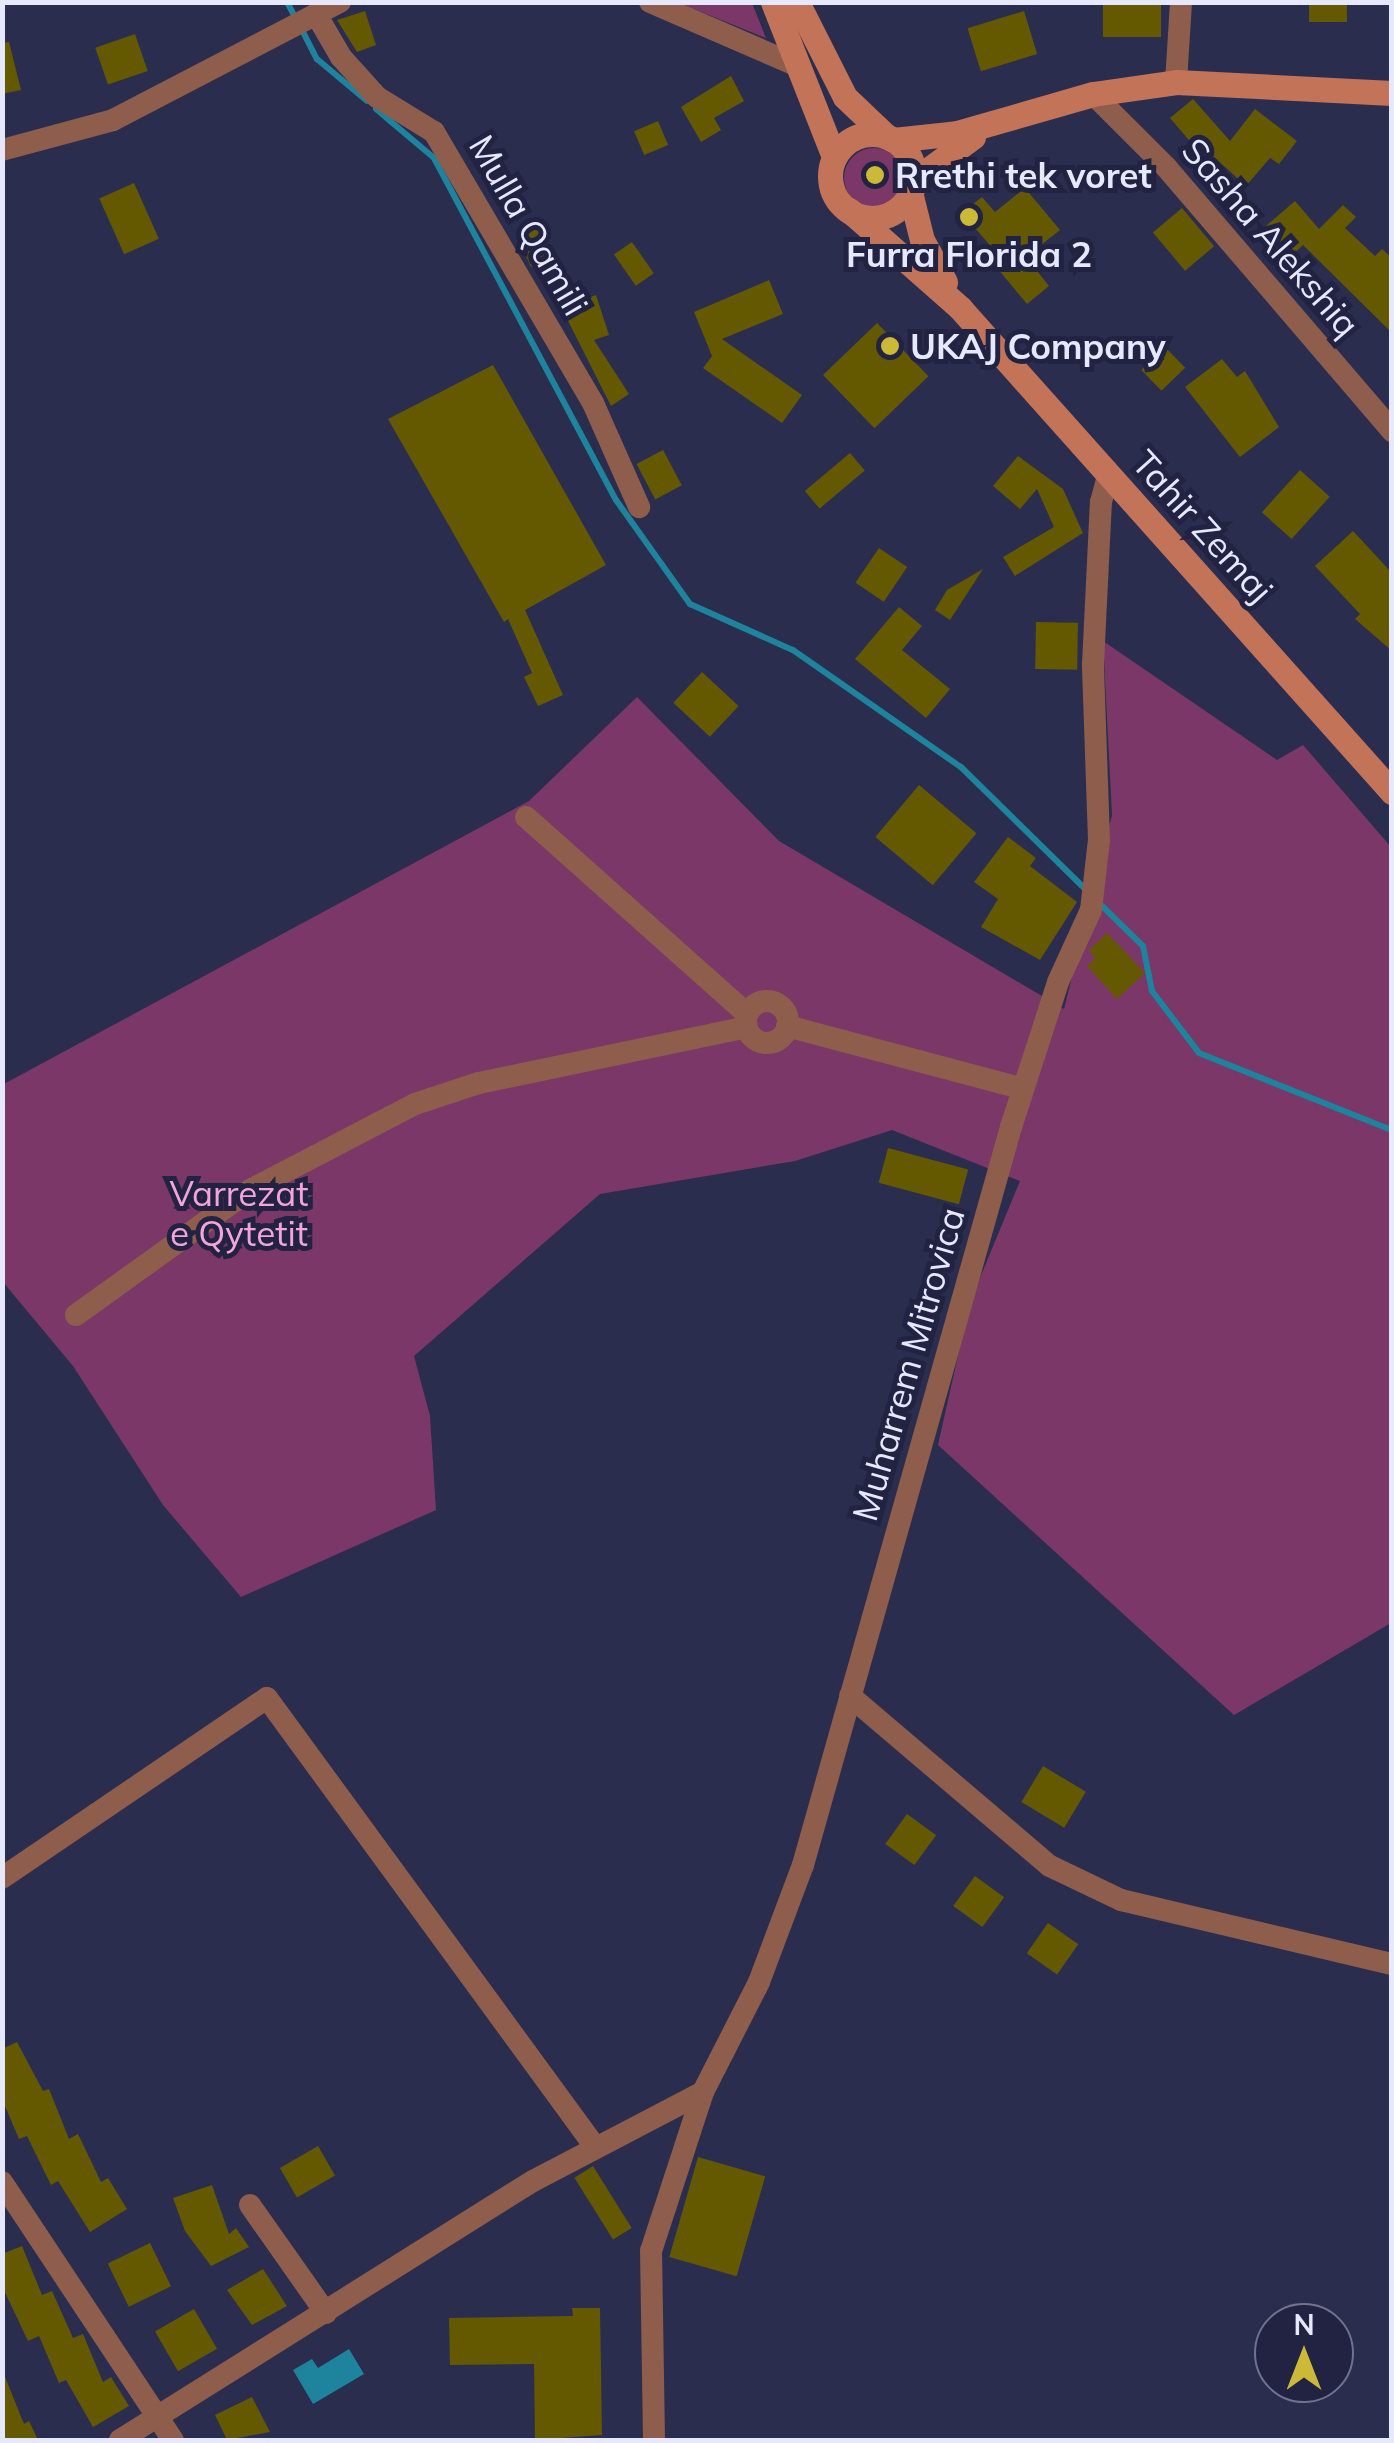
<!DOCTYPE html>
<style>
body{margin:0}
#map{position:relative;width:1394px;height:2443px;overflow:hidden;background:#2b2d4e;font-family:Mulish,sans-serif}
div>[style]{position:absolute}
[style*='--x']{left:calc(var(--x)*1px);top:calc(var(--y)*1px);width:calc(var(--w)*1px);rotate:calc(var(--a)*1deg)}
.green>*{inset:0;background:#7b3767}
.round{border-radius:50%}
.water>*{inset:0;background:#1e839d}
.stream>*{height:6px;margin:-3px;padding:0 3px;transform-origin:3px;border-radius:3px;background:#1e839d}
.building>*{inset:0;background:#645801;transform-origin:0 0}
.street>*{height:22px;margin:-11px;padding:0 11px;transform-origin:11px;border-radius:11px;background:#8e5d4b}
.street>.ring{margin:-11px;padding:0;box-sizing:content-box;background:none;border:22px solid #8e5d4b;border-radius:50%}
.secondary>*{height:25px;margin:-12.5px;padding:0 12.5px;transform-origin:12.5px;border-radius:12.5px;background:#c27358}
.secondary>.ring{margin:-12.5px;padding:0;box-sizing:content-box;background:none;border:25px solid #c27358;border-radius:50%}
.dots>*{width:28px;height:28px;translate:-50% -50%;box-sizing:border-box;border:5px solid #222343;border-radius:50%}
span{translate:-50% -50%;white-space:nowrap;text-align:center;line-height:1.15;-webkit-text-stroke:10px #222343;paint-order:stroke}
.poi-label{font-size:35px;color:#e6e8fe;font-weight:700}
.left{translate:0 -50%;text-align:left}
.street-label{font-size:35px;color:#e6e8fe}
.park-label{font-size:35px;color:#f3a4d8}
.frame{position:absolute;inset:0;border:5px solid #e6e8fe;pointer-events:none}
.north{position:absolute;left:1254px;top:2303px;width:100px;height:100px;box-sizing:border-box;background:#222343;border:2px solid #70728e;border-radius:50%;rotate:0deg;font-size:28px;font-weight:700;line-height:40px;text-align:center;color:#e6e8fe}
.north::after{content:'';display:block;margin:auto;width:35px;height:45px;background:#cdb938;clip-path:polygon(50% 0,100% 100%,50% 72%,0 100%)}
</style>
<div id="map">
<div class="green">
<i style="clip-path:polygon(679px 3px,752px 3px,766px 38px)"></i>
<i class="round" style="left:844px;top:148px;width:60px;height:60px"></i>
<i style="clip-path:polygon(1103px 641px,1277px 760px,1303px 745px,1391px 847px,1391px 1623px,1234px 1715px,938px 1445px,970px 1302px,1020px 1181px,892px 1130px,795px 1161px,600px 1194px,414px 1356px,430px 1416px,436px 1510px,241px 1597px,163px 1505px,73px 1366px,3px 1282px,2px 1085px,529px 801px,637px 697px,779px 841px,1064px 1009px,1112px 815px)"></i>
</div>
<div class="water">
<i style="clip-path:polygon(349px 2349px,364px 2374px,313px 2404px,293px 2370px,312px 2359px,318px 2368px)"></i>
</div>
<div class="stream">
<i style="--x:287;--y:2;--w:19;--a:62"></i>
<i style="--x:302;--y:30;--w:33;--a:63"></i>
<i style="--x:317;--y:59;--w:65;--a:40"></i>
<i style="--x:376;--y:109;--w:76;--a:40.2"></i>
<i style="--x:434;--y:158;--w:387;--a:62"></i>
<i style="--x:616;--y:500;--w:128;--a:54.6"></i>
<i style="--x:690;--y:604;--w:113;--a:24.1"></i>
<i style="--x:793;--y:650;--w:205;--a:34.9"></i>
<i style="--x:961;--y:767;--w:178;--a:44.5"></i>
<i style="--x:1097;--y:901;--w:64;--a:44.4"></i>
<i style="--x:1143;--y:946;--w:46;--a:78.7"></i>
<i style="--x:1152;--y:991;--w:78;--a:52.8"></i>
<i style="--x:1199;--y:1053;--w:208;--a:21.8"></i>
</div>
<div class="building">
<i style="left:1103px;top:2px;width:58px;height:35px"></i>
<i style="left:1309px;top:2px;width:38px;height:20px"></i>
<i style="clip-path:polygon(365px 11px,376px 45px,357px 52px,337px 20px)"></i>
<i style="left:1024px;top:11px;width:45px;height:59px;rotate:73deg"></i>
<i style="left:135px;top:34px;width:39px;height:42px;rotate:71deg"></i>
<i style="clip-path:polygon(9px 42px,21px 90px,2px 94px,2px 43px)"></i>
<i style="clip-path:polygon(731px 76px,744px 101px,714px 118px,721px 130px,701px 142px,681px 107px)"></i>
<i style="clip-path:polygon(1193px 99px,1230px 141px,1255px 109px,1297px 141px,1279px 164px,1270px 158px,1246px 186px,1205px 149px,1200px 153px,1170px 118px)"></i>
<i style="left:658px;top:121px;width:26px;height:26px;rotate:67deg"></i>
<i style="left:134px;top:183px;width:61px;height:38px;rotate:66deg"></i>
<i style="clip-path:polygon(1025px 188px,1060px 230px,1026px 257px,1049px 286px,1027px 304px,993px 263px,1000px 257px,962px 213px,982px 197px,995px 212px)"></i>
<i style="clip-path:polygon(1295px 201px,1319px 229px,1343px 205px,1356px 217px,1345px 228px,1375px 256px,1382px 249px,1392px 258px,1392px 333px,1303px 245px,1292px 255px,1266px 226px)"></i>
<i style="left:1182px;top:208px;width:50px;height:38px;rotate:50deg"></i>
<i style="clip-path:polygon(543px 227px,554px 260px,531px 267px,517px 236px)"></i>
<i style="left:632px;top:242px;width:38px;height:22px;rotate:55deg"></i>
<i style="clip-path:polygon(769px 280px,783px 314px,722px 339px,802px 395px,782px 423px,703px 368px,712px 356px,694px 312px)"></i>
<i style="clip-path:polygon(596px 295px,609px 335px,594px 340px,629px 394px,611px 406px,561px 307px)"></i>
<i style="left:877px;top:323px;width:74px;height:75px;rotate:46deg"></i>
<i style="left:1165px;top:347px;width:29px;height:33px;rotate:46deg"></i>
<i style="clip-path:polygon(1222px 359px,1237px 377px,1245px 371px,1279px 427px,1240px 457px,1185px 387px)"></i>
<i style="clip-path:polygon(493px 365px,606px 565px,525px 610px,563px 695px,538px 706px,524px 677px,532px 673px,508px 619px,504px 622px,388px 419px)"></i>
<i style="left:663px;top:450px;width:40px;height:30px;rotate:62deg"></i>
<i style="left:850px;top:453px;width:23px;height:59px;rotate:50deg"></i>
<i style="clip-path:polygon(1018px 456px,1063px 489px,1083px 533px,1015px 576px,1003px 557px,1054px 527px,1037px 489px,1020px 509px,993px 486px)"></i>
<i style="left:1300px;top:470px;width:40px;height:57px;rotate:42deg"></i>
<i style="clip-path:polygon(1353px 531px,1392px 573px,1392px 651px,1355px 619px,1360px 614px,1315px 566px)"></i>
<i style="left:879px;top:548px;width:34px;height:42px;rotate:34deg"></i>
<i style="clip-path:polygon(983px 569px,950px 620px,935px 610px,947px 590px)"></i>
<i style="clip-path:polygon(899px 607px,922px 626px,902px 650px,950px 689px,926px 718px,855px 659px)"></i>
<i style="left:1036px;top:622px;width:42px;height:47px;rotate:1deg"></i>
<i style="left:702px;top:672px;width:50px;height:42px;rotate:43deg"></i>
<i style="left:919px;top:785px;width:75px;height:68px;rotate:40deg"></i>
<i style="clip-path:polygon(1008px 837px,1036px 858px,1030px 866px,1077px 902px,1040px 960px,981px 927px,998px 899px,974px 882px)"></i>
<i style="clip-path:polygon(1107px 933px,1145px 973px,1117px 999px,1087px 966px,1095px 959px,1089px 950px)"></i>
<i style="left:888px;top:1148px;width:83px;height:36px;rotate:15deg"></i>
<i style="left:1043px;top:1766px;width:50px;height:42px;rotate:31deg"></i>
<i style="left:907px;top:1814px;width:36px;height:37px;rotate:36deg"></i>
<i style="left:975px;top:1876px;width:36px;height:37px;rotate:36deg"></i>
<i style="left:1048px;top:1923px;width:37px;height:37px;rotate:35deg"></i>
<i style="clip-path:polygon(17px 2042px,43px 2091px,49px 2089px,69px 2139px,78px 2134px,101px 2182px,108px 2178px,127px 2209px,90px 2232px,58px 2181px,51px 2185px,27px 2136px,19px 2139px,2px 2099px,2px 2049px)"></i>
<i style="left:318px;top:2146px;width:34px;height:44px;rotate:60deg"></i>
<i style="left:698px;top:2157px;width:70px;height:104px;rotate:16deg"></i>
<i style="left:593px;top:2166px;width:73px;height:22px;rotate:58deg"></i>
<i style="clip-path:polygon(212px 2185px,229px 2234px,236px 2228px,249px 2247px,211px 2266px,185px 2231px,173px 2198px)"></i>
<i style="left:150px;top:2243px;width:48px;height:47px;rotate:64deg"></i>
<i style="clip-path:polygon(22px 2246px,42px 2295px,52px 2291px,73px 2338px,83px 2334px,103px 2382px,111px 2377px,129px 2406px,93px 2427px,66px 2380px,59px 2383px,39px 2336px,28px 2341px,2px 2286px,2px 2254px)"></i>
<i style="clip-path:polygon(263px 2269px,287px 2306px,252px 2325px,227px 2290px)"></i>
<i style="clip-path:polygon(572px 2308px,600px 2308px,602px 2435px,535px 2440px,534px 2364px,450px 2365px,449px 2318px,573px 2316px)"></i>
<i style="left:194px;top:2309px;width:46px;height:45px;rotate:60deg"></i>
<i style="clip-path:polygon(3px 2372px,24px 2424px,29px 2421px,38px 2440px,2px 2440px)"></i>
<i style="clip-path:polygon(252px 2397px,270px 2432px,227px 2440px,215px 2415px)"></i>
</div>
<div class="street">
<i style="--x:650;--y:2;--w:163;--a:23.4"></i>
<i style="--x:316;--y:14;--w:50;--a:59.8"></i>
<i style="--x:341;--y:57;--w:54;--a:48"></i>
<i style="--x:377;--y:97;--w:67;--a:31.6"></i>
<i style="--x:434;--y:132;--w:314;--a:59.6"></i>
<i style="--x:593;--y:403;--w:114;--a:66.1"></i>
<i style="--x:1176;--y:82;--w:80;--a:-86.4"></i>
<i style="--x:1093;--y:94;--w:103;--a:45"></i>
<i style="--x:1166;--y:167;--w:348;--a:49.4"></i>
<i style="--x:2;--y:150;--w:115;--a:-15.1"></i>
<i style="--x:113;--y:120;--w:256;--a:-27.5"></i>
<i style="--x:526;--y:817;--w:296;--a:41.7"></i>
<i class="ring" style="left:746px;top:1001px;width:20px;height:20px"></i>
<i style="--x:787;--y:1026;--w:244;--a:14.9"></i>
<i style="--x:76;--y:1315;--w:214;--a:-35.7"></i>
<i style="--x:250;--y:1190;--w:186;--a:-27.5"></i>
<i style="--x:415;--y:1104;--w:67;--a:-18.2"></i>
<i style="--x:479;--y:1083;--w:273;--a:-11.8"></i>
<i style="--x:850;--y:1696;--w:262;--a:40.4"></i>
<i style="--x:1050;--y:1866;--w:79;--a:25.6"></i>
<i style="--x:1121;--y:1900;--w:278;--a:13.3"></i>
<i style="--x:2;--y:1878;--w:320;--a:-34.2"></i>
<i style="--x:267;--y:1698;--w:557;--a:53.83"></i>
<i style="--x:2;--y:2182;--w:310;--a:56.5"></i>
<i style="--x:250;--y:2205;--w:132;--a:54.9"></i>
<i style="--x:120;--y:2440;--w:487;--a:-32.1"></i>
<i style="--x:533;--y:2181;--w:192;--a:-27.6"></i>
<i style="--x:654;--y:2440;--w:189;--a:-90.9"></i>
<i style="--x:651;--y:2251;--w:167;--a:-71.9"></i>
<i style="--x:703;--y:2092;--w:123;--a:-63"></i>
<i style="--x:759;--y:1982;--w:125;--a:-69.4"></i>
<i style="--x:803;--y:1865;--w:767;--a:-74.26"></i>
<i style="--x:1011;--y:1127;--w:152;--a:-72"></i>
<i style="--x:1058;--y:982;--w:79;--a:-65.4"></i>
<i style="--x:1091;--y:910;--w:70;--a:-83.5"></i>
<i style="--x:1099;--y:840;--w:176;--a:-92"></i>
<i style="--x:1093;--y:664;--w:162;--a:-87.2"></i>
<i style="--x:1101;--y:502;--w:30;--a:-75"></i>
</div>
<div class="secondary">
<i style="--x:773;--y:2;--w:167;--a:68.5"></i>
<i style="--x:797;--y:2;--w:106;--a:63.2"></i>
<i style="--x:845;--y:97;--w:58;--a:43.6"></i>
<i class="ring" style="left:830px;top:134px;width:59px;height:59px"></i>
<i style="--x:893;--y:140;--w:64;--a:-6.2"></i>
<i style="--x:957;--y:133;--w:141;--a:-16"></i>
<i style="--x:1093;--y:94;--w:84;--a:-8.2"></i>
<i style="--x:1176;--y:82;--w:216;--a:2.9"></i>
<i style="--x:914;--y:180;--w:73;--a:-36.1"></i>
<i style="--x:910;--y:192;--w:49;--a:76"></i>
<i style="--x:922;--y:240;--w:48;--a:61.3"></i>
<i style="--x:849;--y:210;--w:148;--a:41.4"></i>
<i style="--x:960;--y:308;--w:649;--a:48.25"></i>
</div>
<div class="dots">
<i style="left:875px;top:175px;background:#cdb938"></i>
<i style="left:969px;top:217px;background:#cdb938"></i>
<i style="left:890px;top:346px;background:#cdb938"></i>
</div>
<div class="poi-label">
<span class="left" style="left:895px;top:175px">Rrethi tek voret</span>
<span style="left:969px;top:254px">Furra Florida 2</span>
<span class="left" style="left:910px;top:346px">UKAJ Company</span>
</div>
<div class="street-label">
<span style="left:529px;top:225px;rotate:60deg">Mulla Qamili</span>
<span style="left:1271px;top:237px;rotate:49deg">Sasha Alekshiq</span>
<span style="left:1203px;top:526px;rotate:48deg">Tahir Zemaj</span>
<span style="left:908px;top:1364px;rotate:-74deg">Muharrem Mitrovica</span>
</div>
<div class="park-label">
<span style="left:239px;top:1213px">Varrezat<br>e Qytetit</span>
</div>
<div class="frame"></div>
<div class="north">N</div>
</div>
